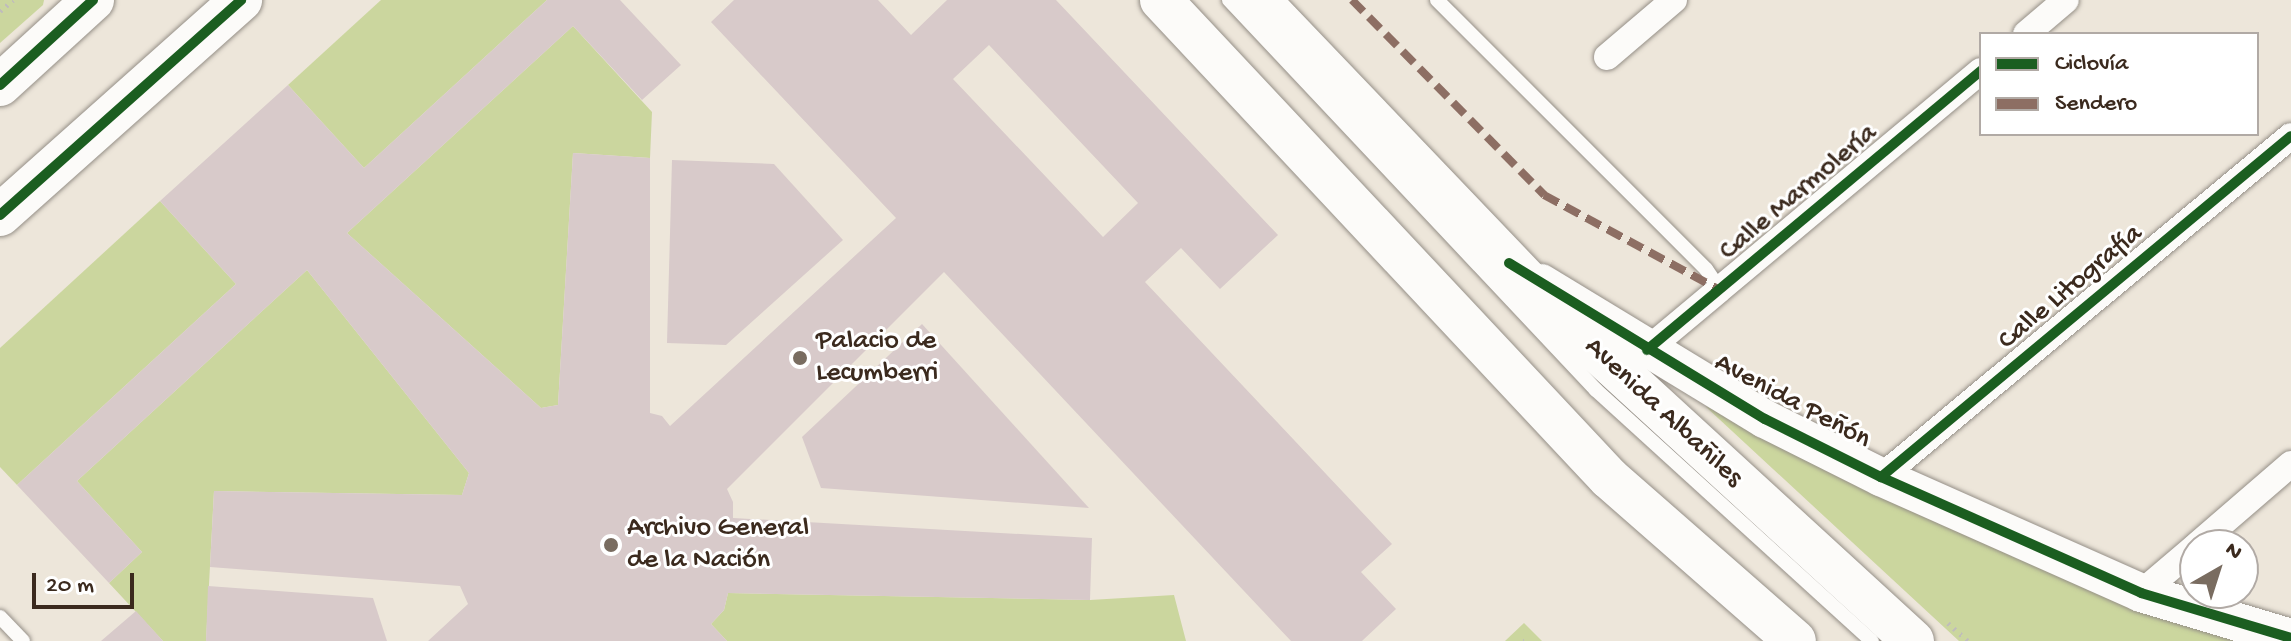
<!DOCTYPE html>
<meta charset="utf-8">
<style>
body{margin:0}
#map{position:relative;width:2291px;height:641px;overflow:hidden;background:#ede6da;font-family:"Gochi Hand",sans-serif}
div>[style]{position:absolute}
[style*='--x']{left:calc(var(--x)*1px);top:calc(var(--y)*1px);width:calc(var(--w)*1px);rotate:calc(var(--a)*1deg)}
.green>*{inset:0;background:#cbd69e}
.building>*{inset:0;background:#d8caca}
.path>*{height:5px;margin-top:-2.5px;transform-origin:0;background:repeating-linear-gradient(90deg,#c0bdba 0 2px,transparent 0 8px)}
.roads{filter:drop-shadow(0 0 2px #958f87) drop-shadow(0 0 2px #958f87)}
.lane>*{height:14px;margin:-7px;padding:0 7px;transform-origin:7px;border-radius:7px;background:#fcfbf9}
.street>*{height:26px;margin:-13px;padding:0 13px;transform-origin:13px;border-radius:13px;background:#fcfbf9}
.secondary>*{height:38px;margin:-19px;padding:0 19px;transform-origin:19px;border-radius:19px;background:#fcfbf9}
.primary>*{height:42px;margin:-21px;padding:0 21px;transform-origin:21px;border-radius:21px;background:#fcfbf9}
.quiet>*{height:8px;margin-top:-4px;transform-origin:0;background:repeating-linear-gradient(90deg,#8d6e63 0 16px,transparent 0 24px)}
.cycleway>*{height:10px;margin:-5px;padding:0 5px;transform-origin:5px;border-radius:5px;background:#1b5e20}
.dots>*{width:22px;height:22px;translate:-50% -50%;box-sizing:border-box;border:4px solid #fff;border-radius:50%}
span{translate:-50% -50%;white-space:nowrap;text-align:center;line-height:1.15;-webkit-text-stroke:6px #fff;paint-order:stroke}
.street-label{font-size:28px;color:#3b2a1e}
.poi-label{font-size:28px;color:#3b2a1e}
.left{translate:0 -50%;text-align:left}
.legend{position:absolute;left:1979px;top:32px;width:280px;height:104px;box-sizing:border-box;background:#fff;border:2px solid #b1aaa5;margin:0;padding:10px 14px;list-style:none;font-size:24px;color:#3b2a1e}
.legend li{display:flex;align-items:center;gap:16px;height:40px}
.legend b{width:40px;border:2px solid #b1aaa5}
.north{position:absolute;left:2179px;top:529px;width:80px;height:80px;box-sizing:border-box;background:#fff;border:2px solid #b1aaa5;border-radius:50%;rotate:39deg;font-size:22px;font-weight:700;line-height:32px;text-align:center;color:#3b2a1e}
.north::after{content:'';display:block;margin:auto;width:28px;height:36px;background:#796c60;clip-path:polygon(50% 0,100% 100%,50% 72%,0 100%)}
.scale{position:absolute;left:32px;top:573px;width:102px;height:36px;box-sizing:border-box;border:4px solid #3b2a1e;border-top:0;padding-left:10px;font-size:24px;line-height:28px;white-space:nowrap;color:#3b2a1e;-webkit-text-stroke:6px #fff;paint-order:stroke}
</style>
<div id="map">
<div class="green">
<i style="clip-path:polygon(0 0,44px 0,43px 5px,0 43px)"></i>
<i style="clip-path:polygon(381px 0,547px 0,364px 168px,288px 85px)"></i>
<i style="clip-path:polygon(573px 26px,652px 112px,650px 158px,573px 153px,558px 405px,541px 408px,347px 233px)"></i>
<i style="clip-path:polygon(160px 201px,236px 284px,17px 485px,0 467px,0 348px)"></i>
<i style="clip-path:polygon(307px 270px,469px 473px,462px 495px,214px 491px,206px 641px,163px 641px,109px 583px,142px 552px,77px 481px)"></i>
<i style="clip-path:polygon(1705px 406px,1782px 438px,2282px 641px,1959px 641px)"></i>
<i style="clip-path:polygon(728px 593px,1090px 600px,1174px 595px,1186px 641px,727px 641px,711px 624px,724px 610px)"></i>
<i style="clip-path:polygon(1524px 623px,1542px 641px,1505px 641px)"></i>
</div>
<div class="building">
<i style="clip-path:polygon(evenodd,547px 0,620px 0,681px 65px,642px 100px,573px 26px,347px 233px,541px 408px,558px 405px,573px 153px,650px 158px,650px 413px,662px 416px,670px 426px,896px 218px,711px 22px,734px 0,878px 0,911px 35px,947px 0,1056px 0,1278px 235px,1220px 289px,1181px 248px,1145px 282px,1392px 544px,1361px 572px,1396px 609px,1362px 641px,1291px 641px,944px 272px,727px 489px,733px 502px,733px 518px,1092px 538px,1090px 600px,728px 593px,724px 610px,711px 624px,727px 641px,428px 641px,468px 604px,460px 586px,210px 567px,214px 491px,462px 495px,469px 473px,307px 270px,77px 481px,142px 552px,109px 583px,17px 485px,236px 284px,160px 201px,288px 85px,364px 168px,547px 0,989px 45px,1138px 203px,1103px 237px,953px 79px,989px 45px)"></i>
<i style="clip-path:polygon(672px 160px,774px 164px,843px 240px,726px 345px,667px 343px)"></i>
<i style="clip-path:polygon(922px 324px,1089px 508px,821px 488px,802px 437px)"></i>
<i style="clip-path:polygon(208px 586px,373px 598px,387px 641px,206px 641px)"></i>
<i style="clip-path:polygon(136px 611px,163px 641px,101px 641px)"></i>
</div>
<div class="path">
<i style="--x:0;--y:11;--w:17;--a:-40"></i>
<i style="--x:1948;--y:623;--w:27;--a:42"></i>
<i style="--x:1523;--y:641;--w:1;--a:0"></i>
</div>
<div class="roads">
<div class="lane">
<i style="--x:1229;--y:0;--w:536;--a:46.74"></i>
<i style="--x:1596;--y:390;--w:373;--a:42.3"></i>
<i style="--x:1437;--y:0;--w:380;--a:45"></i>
<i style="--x:1706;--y:269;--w:25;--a:56"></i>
<i style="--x:0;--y:617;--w:33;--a:46"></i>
</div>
<div class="street">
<i style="--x:2026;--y:34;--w:52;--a:-40.4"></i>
<i style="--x:1607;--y:57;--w:88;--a:-40.4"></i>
<i style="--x:1647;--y:350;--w:435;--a:-39.9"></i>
<i style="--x:1881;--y:477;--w:533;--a:-39.75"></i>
<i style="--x:2197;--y:545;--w:124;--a:-40.8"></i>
<i style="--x:2141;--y:593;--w:71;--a:-40.4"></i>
</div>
<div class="secondary">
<i style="--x:1541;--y:283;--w:262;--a:31.3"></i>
<i style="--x:1765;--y:419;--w:130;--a:26.6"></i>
<i style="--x:1881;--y:477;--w:285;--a:24"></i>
<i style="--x:2141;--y:593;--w:157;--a:16.7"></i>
</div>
<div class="primary">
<i style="--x:1161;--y:0;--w:655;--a:46.86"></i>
<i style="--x:1609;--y:478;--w:247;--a:41.2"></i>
<i style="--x:1259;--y:0;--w:463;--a:46.3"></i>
<i style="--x:1579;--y:335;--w:453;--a:42.5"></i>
<i style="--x:0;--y:85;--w:126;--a:-42.4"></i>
<i style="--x:0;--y:215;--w:323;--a:-41.7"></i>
</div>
</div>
<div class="quiet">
<i style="--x:1352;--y:0;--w:274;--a:45.4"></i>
<i style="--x:1544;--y:195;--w:200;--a:28.4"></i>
</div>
<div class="cycleway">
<i style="--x:0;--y:85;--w:126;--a:-42.4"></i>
<i style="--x:0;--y:215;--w:323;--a:-41.7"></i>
<i style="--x:1509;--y:263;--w:300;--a:31.4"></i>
<i style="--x:1765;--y:419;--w:130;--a:26.6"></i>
<i style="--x:1881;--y:477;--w:285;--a:24"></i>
<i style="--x:2141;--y:593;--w:157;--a:16.7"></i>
<i style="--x:1647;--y:350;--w:435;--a:-39.9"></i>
<i style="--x:1881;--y:477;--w:533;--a:-39.75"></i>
</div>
<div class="dots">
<i style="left:800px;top:358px;background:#796c60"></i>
<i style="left:611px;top:545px;background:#796c60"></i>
</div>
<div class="street-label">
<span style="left:1799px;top:193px;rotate:-40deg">Calle Marmolería</span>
<span style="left:2071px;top:288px;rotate:-40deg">Calle Litografía</span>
<span style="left:1792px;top:402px;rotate:28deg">Avenida Peñón</span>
<span style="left:1663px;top:413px;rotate:43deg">Avenida Albañiles</span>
</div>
<div class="poi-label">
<span class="left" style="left:816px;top:358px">Palacio de<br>Lecumberri</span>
<span class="left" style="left:627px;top:545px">Archivo General<br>de la Nación</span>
</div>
<ul class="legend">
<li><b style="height:10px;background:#1b5e20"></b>Ciclovía</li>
<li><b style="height:10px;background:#8d6e63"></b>Sendero</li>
</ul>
<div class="north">N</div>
<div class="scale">20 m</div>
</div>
